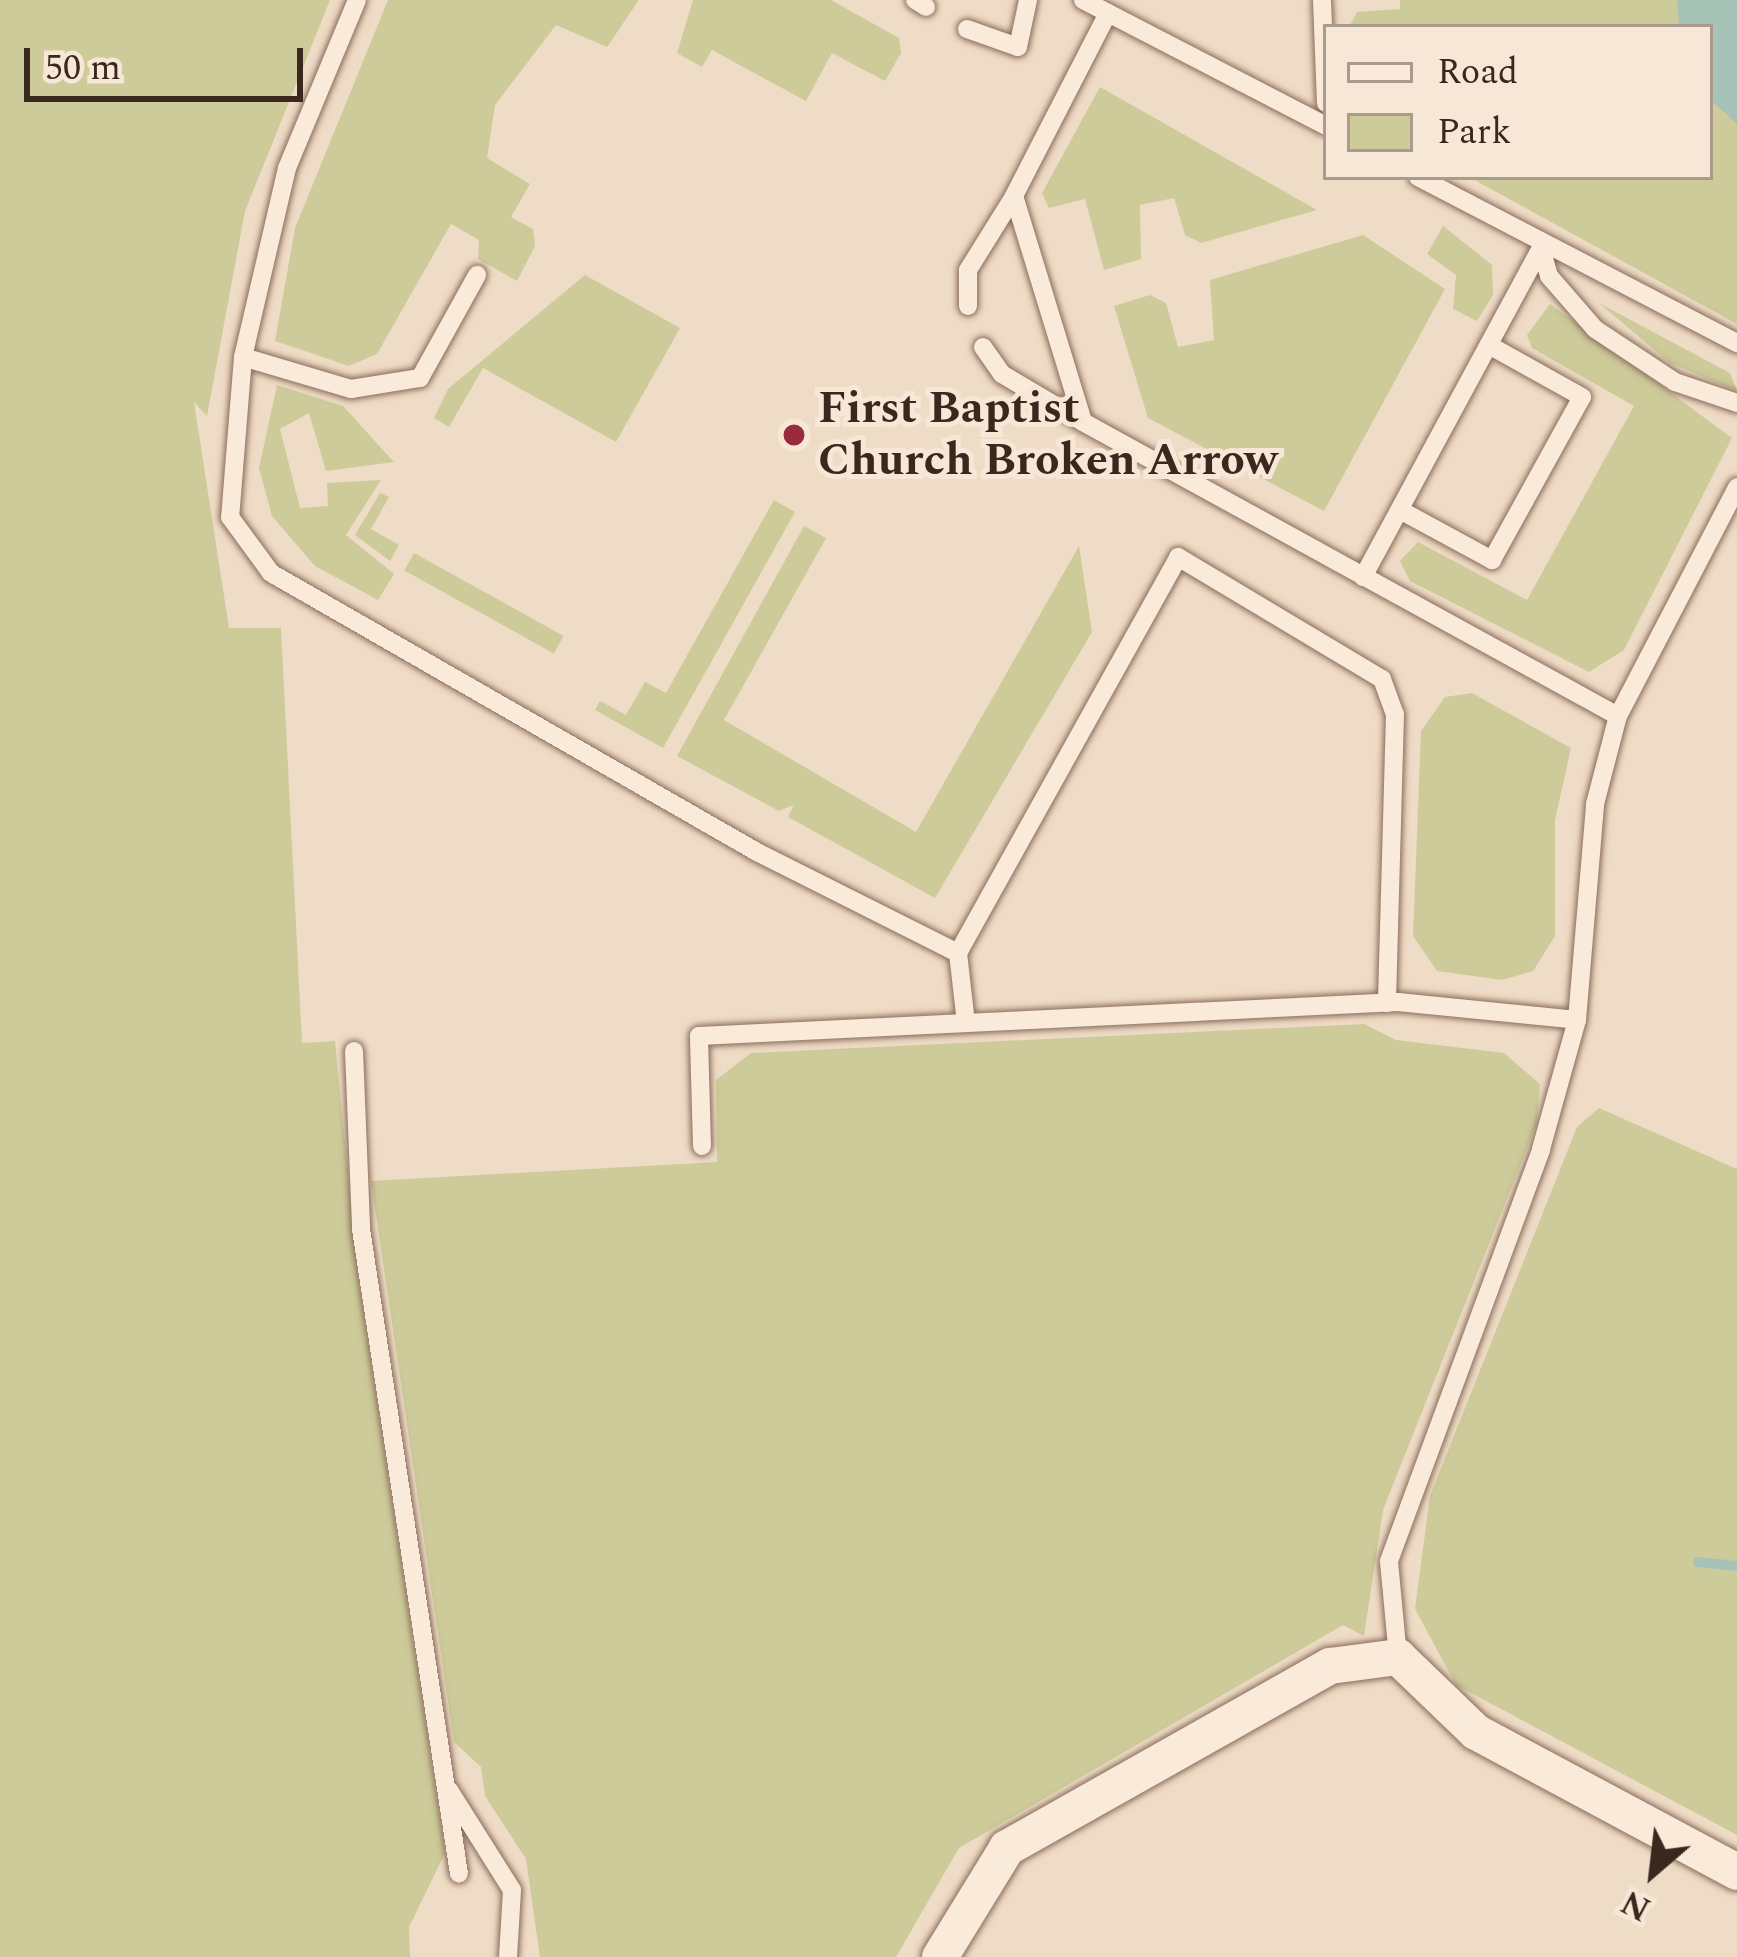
<!DOCTYPE html>
<style>
body{margin:0}
#map{position:relative;width:1737px;height:1957px;overflow:hidden;background:#efdcc6;font-family:Spectral,serif}
div>[style]{position:absolute}
[style*='--x']{left:calc(var(--x)*1px);top:calc(var(--y)*1px);width:calc(var(--w)*1px);rotate:calc(var(--a)*1deg)}
.green>*{inset:0;background:#cdcb9a;transform-origin:0 0}
.water>*{inset:0;background:#a7c2b6}
.stream>*{height:10px;margin:-5px;padding:0 5px;transform-origin:5px;border-radius:5px;background:#a7c2b6}
.roads{filter:drop-shadow(0 0 3px #8a6d5b) drop-shadow(0 0 3px #8a6d5b)}
.lane>*{height:18px;margin:-9px;padding:0 9px;transform-origin:9px;border-radius:9px;background:#f9eada}
.street>*{height:36px;margin:-18px;padding:0 18px;transform-origin:18px;border-radius:18px;background:#f9eada}
.dots>*{width:33px;height:33px;translate:-50% -50%;box-sizing:border-box;border:6px solid #f6e7d6;border-radius:50%}
span{translate:-50% -50%;white-space:nowrap;text-align:center;line-height:1.15;-webkit-text-stroke:10px #f6e7d6;paint-order:stroke}
.poi-label{font-size:45px;color:#3a281f;font-weight:700}
.left{translate:0 -50%;text-align:left}
.legend{position:absolute;left:1323px;top:24px;width:390px;height:156px;box-sizing:border-box;background:#f6e7d6;border:3px solid #ab9b8d;margin:0;padding:15px 21px;list-style:none;font-size:36px;color:#3a281f}
.legend li{display:flex;align-items:center;gap:24px;height:60px}
.legend b{width:60px;border:3px solid #ab9b8d}
.north{position:absolute;left:1593px;top:1813px;width:120px;height:120px;-webkit-text-stroke:9px #f6e7d6;paint-order:stroke;rotate:208deg;font-size:33px;font-weight:700;line-height:48px;text-align:center;color:#3a281f}
.north::after{content:'';display:block;margin:auto;width:42px;height:54px;background:#3a281f;clip-path:polygon(50% 0,100% 100%,50% 72%,0 100%)}
.scale{position:absolute;left:24px;top:48px;width:279px;height:54px;box-sizing:border-box;border:6px solid #3a281f;border-top:0;padding-left:15px;font-size:36px;line-height:42px;white-space:nowrap;color:#3a281f;-webkit-text-stroke:9px #f6e7d6;paint-order:stroke}
</style>
<div id="map">
<div class="green">
<i style="clip-path:polygon(0 0,330px 0,245px 211px,207px 416px,194px 402px,229px 628px,281px 628px,302px 1043px,335px 1041px,358px 1276px,445px 1853px,409px 1927px,410px 1957px,0 1957px)"></i>
<i style="clip-path:polygon(388px 0,639px 0,607px 47px,556px 25px,495px 105px,487px 158px,530px 184px,511px 217px,533px 229px,535px 246px,517px 281px,478px 259px,479px 240px,451px 224px,377px 354px,349px 366px,275px 341px,295px 228px)"></i>
<i style="clip-path:polygon(693px 0,831px 0,899px 38px,901px 53px,885px 81px,832px 53px,806px 101px,712px 50px,702px 67px,677px 53px)"></i>
<i style="clip-path:polygon(1400px 0,1737px 0,1737px 324px,1469px 177px,1710px 177px,1710px 27px,1349px 27px,1357px 12px,1400px 9px)"></i>
<i style="clip-path:polygon(1100px 87px,1317px 210px,1201px 243px,1185px 235px,1174px 198px,1140px 205px,1141px 259px,1104px 270px,1085px 199px,1049px 208px,1042px 193px)"></i>
<i style="clip-path:polygon(1443px 226px,1492px 265px,1493px 295px,1477px 321px,1453px 309px,1456px 275px,1427px 254px)"></i>
<i style="clip-path:polygon(1363px 235px,1445px 289px,1324px 511px,1148px 418px,1114px 306px,1150px 295px,1166px 303px,1178px 347px,1214px 340px,1210px 280px)"></i>
<i style="clip-path:polygon(585px 275px,680px 328px,616px 442px,483px 368px,449px 427px,434px 418px,448px 389px)"></i>
<i style="clip-path:polygon(1599px 303px,1730px 373px,1737px 391px,1670px 363px)"></i>
<i style="clip-path:polygon(1550px 304px,1732px 438px,1624px 650px,1589px 672px,1410px 581px,1400px 561px,1418px 542px,1527px 600px,1634px 406px,1532px 348px,1527px 335px)"></i>
<i style="clip-path:polygon(277px 385px,343px 406px,394px 462px,326px 471px,309px 413px,280px 429px,300px 508px,328px 506px,327px 483px,381px 480px,346px 535px,394px 574px,378px 600px,315px 566px,272px 516px,259px 468px)"></i>
<i style="clip-path:polygon(380px 493px,389px 497px,371px 529px,399px 545px,390px 561px,355px 535px)"></i>
<i style="clip-path:polygon(774px 500px,795px 512px,663px 748px,595px 710px,600px 701px,626px 715px,645px 682px,666px 693px)"></i>
<i style="clip-path:polygon(804px 526px,826px 538px,724px 720px,916px 832px,1079px 546px,1092px 632px,935px 898px,788px 817px,794px 805px,779px 811px,677px 756px)"></i>
<i style="left:414px;top:553px;width:171px;height:20px;rotate:29deg"></i>
<i style="clip-path:polygon(1472px 693px,1571px 748px,1555px 820px,1555px 936px,1533px 971px,1502px 980px,1437px 971px,1413px 936px,1421px 731px,1445px 697px)"></i>
<i style="clip-path:polygon(1364px 1024px,1396px 1040px,1504px 1053px,1540px 1084px,1537px 1123px,1383px 1510px,1364px 1636px,1343px 1625px,959px 1848px,896px 1957px,540px 1957px,526px 1859px,485px 1796px,481px 1767px,454px 1742px,371px 1181px,717px 1162px,716px 1080px,751px 1053px)"></i>
<i style="clip-path:polygon(1599px 1108px,1737px 1169px,1737px 1835px,1456px 1685px,1415px 1609px,1430px 1496px,1577px 1127px)"></i>
</div>
<div class="water">
<i style="clip-path:polygon(1677px 0,1737px 0,1737px 124px,1710px 99px,1710px 27px,1679px 27px)"></i>
</div>
<div class="stream">
<i style="--x:1698;--y:1562;--w:39;--a:6"></i>
</div>
<div class="roads">
<div class="lane">
<i style="--x:357;--y:0;--w:182;--a:112.6"></i>
<i style="--x:287;--y:168;--w:194;--a:103.1"></i>
<i style="--x:243;--y:357;--w:161;--a:94.6"></i>
<i style="--x:230;--y:517;--w:69;--a:53.8"></i>
<i style="--x:271;--y:573;--w:560;--a:29.86"></i>
<i style="--x:757;--y:852;--w:225;--a:26.7"></i>
<i style="--x:958;--y:953;--w:453;--a:-60.9"></i>
<i style="--x:1178;--y:557;--w:238;--a:30.9"></i>
<i style="--x:1382;--y:679;--w:37;--a:70"></i>
<i style="--x:1395;--y:714;--w:289;--a:91.6"></i>
<i style="--x:915;--y:0;--w:13;--a:32"></i>
<i style="--x:1083;--y:0;--w:274;--a:27.4"></i>
<i style="--x:1322;--y:0;--w:103;--a:87.8"></i>
<i style="--x:1108;--y:13;--w:206;--a:117.2"></i>
<i style="--x:1014;--y:196;--w:236;--a:73"></i>
<i style="--x:1083;--y:422;--w:610;--a:28.79"></i>
<i style="--x:967;--y:29;--w:54;--a:19.4"></i>
<i style="--x:1018;--y:47;--w:48;--a:-78"></i>
<i style="--x:1418;--y:177;--w:360;--a:27.5"></i>
<i style="--x:1541;--y:248;--w:29;--a:74"></i>
<i style="--x:1549;--y:276;--w:70;--a:49"></i>
<i style="--x:1595;--y:329;--w:96;--a:33.5"></i>
<i style="--x:1675;--y:382;--w:65;--a:18.7"></i>
<i style="--x:968;--y:306;--w:36;--a:-90"></i>
<i style="--x:968;--y:270;--w:87;--a:-58.1"></i>
<i style="--x:983;--y:347;--w:33;--a:55"></i>
<i style="--x:1002;--y:374;--w:94;--a:30.7"></i>
<i style="--x:243;--y:357;--w:113;--a:16.5"></i>
<i style="--x:351;--y:389;--w:70;--a:-9.1"></i>
<i style="--x:420;--y:378;--w:118;--a:-61"></i>
<i style="--x:1400;--y:510;--w:105;--a:28.5"></i>
<i style="--x:1492;--y:560;--w:186;--a:-61.1"></i>
<i style="--x:1582;--y:397;--w:107;--a:-150.8"></i>
<i style="--x:1363;--y:577;--w:374;--a:-61.6"></i>
<i style="--x:958;--y:953;--w:70;--a:83.5"></i>
<i style="--x:354;--y:1051;--w:178;--a:87.7"></i>
<i style="--x:361;--y:1229;--w:652;--a:81.36"></i>
<i style="--x:702;--y:1146;--w:110;--a:-91.6"></i>
<i style="--x:699;--y:1036;--w:700;--a:-2.78"></i>
<i style="--x:1398;--y:1002;--w:180;--a:5.7"></i>
<i style="--x:1398;--y:1657;--w:96;--a:-95.4"></i>
<i style="--x:1389;--y:1561;--w:439;--a:-69.7"></i>
<i style="--x:1541;--y:1149;--w:134;--a:-74.4"></i>
<i style="--x:1577;--y:1020;--w:217;--a:-85.2"></i>
<i style="--x:1595;--y:804;--w:91;--a:-75.4"></i>
<i style="--x:1618;--y:716;--w:258;--a:-62.5"></i>
<i style="--x:449;--y:1790;--w:118;--a:57.8"></i>
<i style="--x:512;--y:1890;--w:67;--a:93.4"></i>
</div>
<div class="street">
<i style="--x:940;--y:1957;--w:128;--a:-58.4"></i>
<i style="--x:1007;--y:1848;--w:371;--a:-29.4"></i>
<i style="--x:1330;--y:1666;--w:69;--a:-7.5"></i>
<i style="--x:1398;--y:1657;--w:108;--a:43.9"></i>
<i style="--x:1476;--y:1732;--w:296;--a:28.2"></i>
</div>
</div>
<div class="dots">
<i style="left:794px;top:435px;background:#9a2b3e"></i>
</div>
<div class="poi-label">
<span class="left" style="left:818px;top:435px">First Baptist<br>Church Broken Arrow</span>
</div>
<ul class="legend">
<li><b style="height:15px;background:#f9eada"></b>Road</li>
<li><b style="height:33px;background:#cdcb9a"></b>Park</li>
</ul>
<div class="north">N</div>
<div class="scale">50 m</div>
</div>
